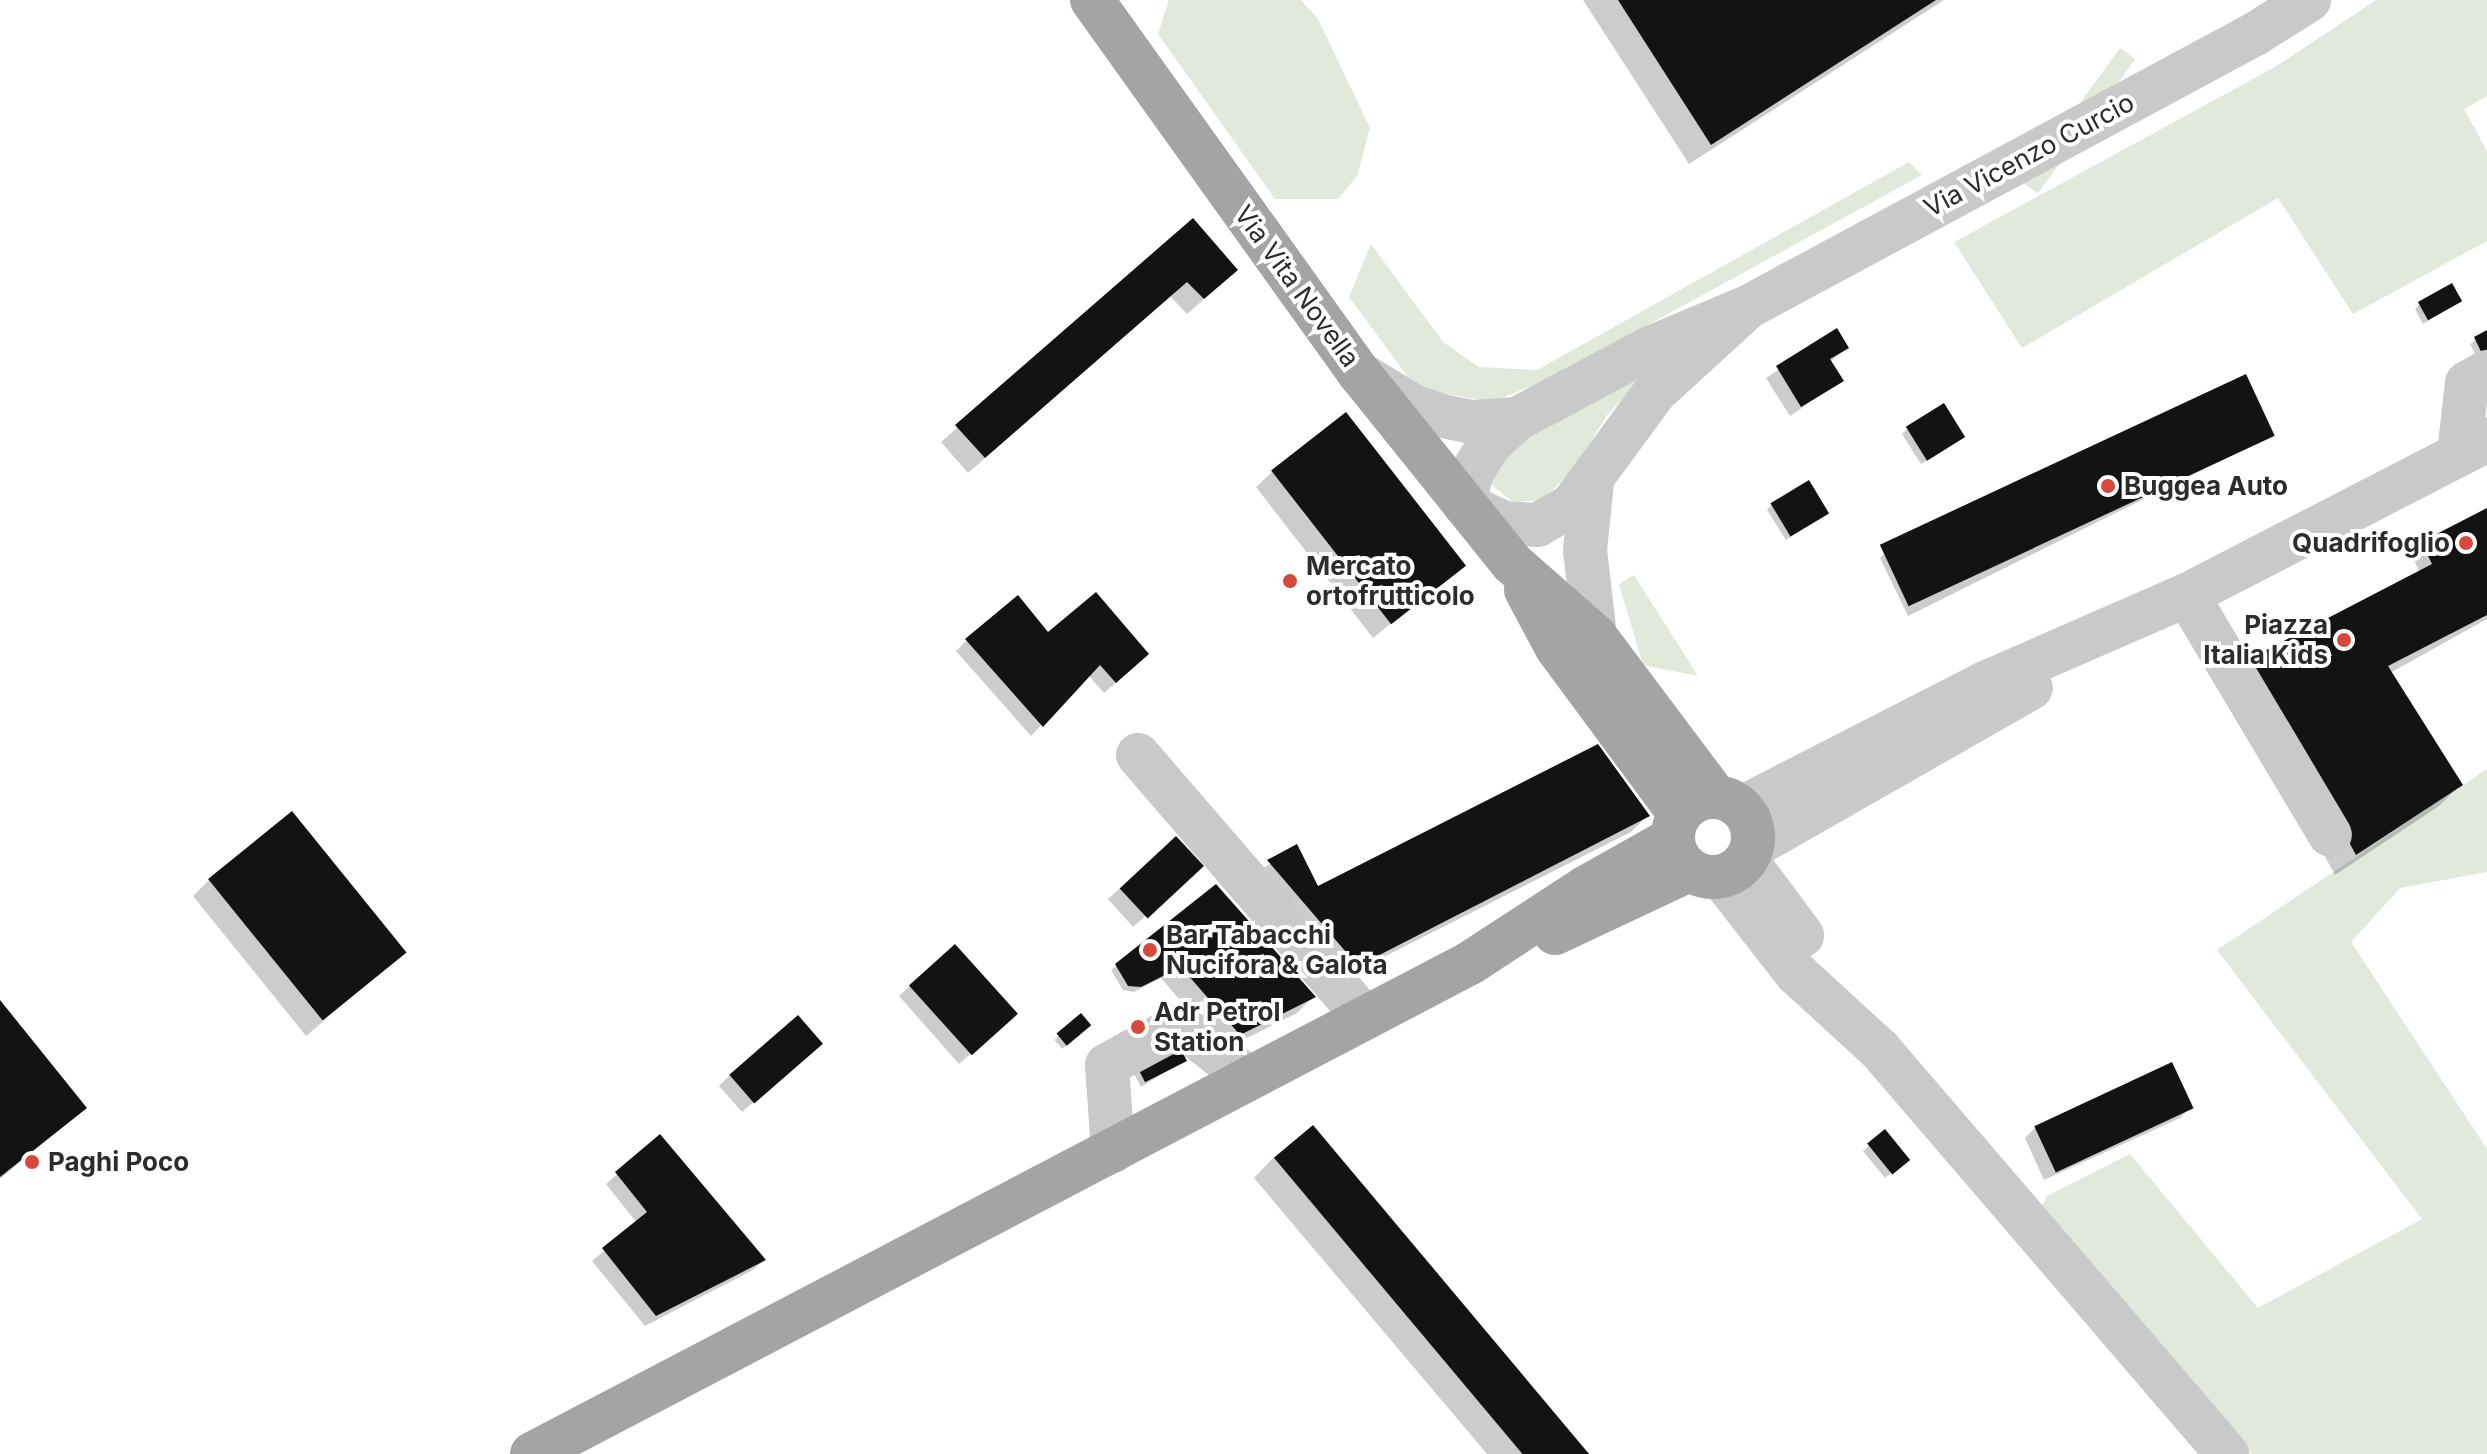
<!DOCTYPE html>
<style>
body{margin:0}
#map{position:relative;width:2487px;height:1454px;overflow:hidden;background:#fff;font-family:Inter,sans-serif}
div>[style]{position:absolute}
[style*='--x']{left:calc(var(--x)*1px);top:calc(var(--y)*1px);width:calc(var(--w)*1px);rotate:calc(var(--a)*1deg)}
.green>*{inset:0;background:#e0e9da;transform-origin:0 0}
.shadow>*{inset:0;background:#0003;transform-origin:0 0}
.building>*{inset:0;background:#131313;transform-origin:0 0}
.minor>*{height:44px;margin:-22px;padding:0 22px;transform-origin:22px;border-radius:22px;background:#c9c9c9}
.major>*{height:44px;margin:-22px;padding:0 22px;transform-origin:22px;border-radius:22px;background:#a4a4a4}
.major>.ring{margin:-22px;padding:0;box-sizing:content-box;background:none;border:44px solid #a4a4a4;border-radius:50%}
.dots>*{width:22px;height:22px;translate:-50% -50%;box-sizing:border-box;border:4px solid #fff;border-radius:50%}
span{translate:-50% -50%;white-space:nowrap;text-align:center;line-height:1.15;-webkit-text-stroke:8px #fff;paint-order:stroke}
.street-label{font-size:26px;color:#2c2c2c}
.poi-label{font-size:26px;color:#2c2c2c;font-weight:700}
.left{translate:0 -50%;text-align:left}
.right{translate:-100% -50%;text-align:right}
</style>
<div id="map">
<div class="green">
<i style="clip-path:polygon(1169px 0,1301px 0,1318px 19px,1370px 128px,1357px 176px,1338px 199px,1275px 199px,1158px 34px)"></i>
<i style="clip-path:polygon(2376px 0,2487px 0,2487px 96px,2464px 109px,2487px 151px,2487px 241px,2353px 314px,2278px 198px,2022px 348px,1954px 242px,2275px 67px)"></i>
<i style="left:2120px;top:48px;width:19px;height:166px;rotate:36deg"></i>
<i style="clip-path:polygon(1909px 162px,1922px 175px,1549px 379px,1492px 402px,1426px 390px,1408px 377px,1349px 297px,1371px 244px,1443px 342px,1479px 367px,1537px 370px)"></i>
<i style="clip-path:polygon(1662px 359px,1607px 415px,1574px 469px,1542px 500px,1513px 502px,1492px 485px,1491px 473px,1509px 442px)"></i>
<i style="clip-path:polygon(1634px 575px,1698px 676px,1643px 665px,1619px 584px)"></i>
<i style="clip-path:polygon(2487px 769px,2487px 872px,2400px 888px,2351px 942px,2487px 1149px,2487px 1454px,2252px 1454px,2042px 1206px,2047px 1196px,2130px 1154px,2258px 1308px,2422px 1219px,2217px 950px)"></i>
</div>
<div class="shadow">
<i style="clip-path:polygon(1583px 0,1944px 0,1689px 164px)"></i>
<i style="clip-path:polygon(1193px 221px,1219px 286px,1187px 314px,1170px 296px,968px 473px,941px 442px)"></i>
<i style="clip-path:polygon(2420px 304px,2454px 305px,2423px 324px,2415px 309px)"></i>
<i style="clip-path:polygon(1836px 331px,1847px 348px,1830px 362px,1841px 381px,1790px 416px,1766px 378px)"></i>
<i style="clip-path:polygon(2487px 333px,2487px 377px,2470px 344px)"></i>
<i style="clip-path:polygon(1907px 429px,1957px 442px,1921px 464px,1902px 434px)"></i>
<i style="clip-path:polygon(2273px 435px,1908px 616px,1880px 558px,1884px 554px)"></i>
<i style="clip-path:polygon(1273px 471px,1463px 565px,1373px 638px,1256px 487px)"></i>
<i style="clip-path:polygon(1771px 505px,1827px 513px,1786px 540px,1767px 510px)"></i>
<i style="clip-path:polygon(2487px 510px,2487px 619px,2390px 673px,2460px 785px,2439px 806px,2335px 875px,2229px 681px,2420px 573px,2411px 554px,2422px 544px)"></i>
<i style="clip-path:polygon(1048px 635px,1136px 665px,1104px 693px,1088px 675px,1031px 736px,956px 651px,967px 640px)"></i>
<i style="clip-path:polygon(1647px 816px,1631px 832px,1346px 976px,1257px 872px,1296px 847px,1317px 889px)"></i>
<i style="clip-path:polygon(1176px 838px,1190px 877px,1133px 927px,1108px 899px)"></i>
<i style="clip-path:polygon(209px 880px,403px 953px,306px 1036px,193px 896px)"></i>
<i style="clip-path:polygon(1155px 937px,1313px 997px,1297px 1013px,1223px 1050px,1161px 978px,1134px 992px,1123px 990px,1111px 970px)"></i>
<i style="clip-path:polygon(910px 986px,1003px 1025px,959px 1064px,899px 996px)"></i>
<i style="clip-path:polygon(0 1003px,84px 1108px,0 1179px)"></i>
<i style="left:1081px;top:1016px;width:12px;height:36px;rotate:48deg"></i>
<i style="clip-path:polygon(1117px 1041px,1185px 1060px,1141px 1087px)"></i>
<i style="clip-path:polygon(809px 1055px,742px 1112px,719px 1086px,730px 1075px)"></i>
<i style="clip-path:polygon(2190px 1107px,2180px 1118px,2044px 1180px,2025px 1138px,2036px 1127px)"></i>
<i style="clip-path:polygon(1884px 1132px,1902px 1164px,1885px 1178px,1863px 1151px)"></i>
<i style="clip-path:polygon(660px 1137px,764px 1260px,753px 1270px,645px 1326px,592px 1261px,637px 1223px,606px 1184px)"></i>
<i style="clip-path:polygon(1274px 1157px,1589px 1454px,1487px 1454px,1254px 1178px)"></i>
</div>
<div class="building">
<i style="clip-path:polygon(1618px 0,1936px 0,1711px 145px)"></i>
<i style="clip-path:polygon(1193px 218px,1238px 270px,1204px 299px,1187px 282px,985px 458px,955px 425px)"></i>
<i style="left:2452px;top:283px;width:21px;height:39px;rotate:61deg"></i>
<i style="clip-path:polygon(1837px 328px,1849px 348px,1830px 359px,1844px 381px,1801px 407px,1776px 366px)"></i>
<i style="clip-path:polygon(2487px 330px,2487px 364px,2474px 337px)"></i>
<i style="left:2246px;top:374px;width:68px;height:404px;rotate:65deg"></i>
<i style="left:1944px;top:403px;width:40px;height:45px;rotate:58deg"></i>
<i style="left:1346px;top:412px;width:195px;height:95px;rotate:52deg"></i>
<i style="left:1809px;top:480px;width:39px;height:45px;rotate:59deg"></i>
<i style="clip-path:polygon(2487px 508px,2487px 615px,2388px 666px,2463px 785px,2356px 855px,2249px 659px,2432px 564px,2421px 542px)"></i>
<i style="clip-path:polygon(1096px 592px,1149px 654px,1116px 683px,1100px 665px,1043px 727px,965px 639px,1018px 595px,1048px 632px)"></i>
<i style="clip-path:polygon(1598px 744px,1650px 816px,1358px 966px,1267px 860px,1297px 844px,1318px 886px)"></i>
<i style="left:292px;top:811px;width:182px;height:108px;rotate:51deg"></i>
<i style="left:1176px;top:836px;width:41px;height:77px;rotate:47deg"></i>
<i style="clip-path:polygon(1216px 884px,1316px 997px,1240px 1035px,1181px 967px,1141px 987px,1128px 986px,1115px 964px)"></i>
<i style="left:955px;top:944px;width:94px;height:62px;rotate:48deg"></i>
<i style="clip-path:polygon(0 1000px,87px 1108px,0 1177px)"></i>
<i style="left:1162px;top:1012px;width:55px;height:47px;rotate:63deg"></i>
<i style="left:1081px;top:1013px;width:16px;height:32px;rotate:50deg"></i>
<i style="left:798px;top:1015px;width:38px;height:91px;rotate:49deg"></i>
<i style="left:2172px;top:1062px;width:51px;height:152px;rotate:65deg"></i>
<i style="left:1313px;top:1125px;width:431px;height:51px;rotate:50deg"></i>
<i style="left:1885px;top:1129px;width:40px;height:23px;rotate:51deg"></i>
<i style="clip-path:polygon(660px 1134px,766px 1260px,656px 1316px,602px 1248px,647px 1212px,615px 1172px)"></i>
</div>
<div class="minor">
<i style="--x:1748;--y:307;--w:126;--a:137.6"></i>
<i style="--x:1655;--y:392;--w:140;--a:126.3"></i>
<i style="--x:1572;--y:505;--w:39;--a:150"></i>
<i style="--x:1538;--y:525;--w:34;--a:-177"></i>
<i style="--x:1504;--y:523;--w:44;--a:-154.6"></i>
<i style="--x:1464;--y:504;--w:33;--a:-76"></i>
<i style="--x:1472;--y:472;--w:32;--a:-58"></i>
<i style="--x:1489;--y:445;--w:38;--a:-43"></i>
<i style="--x:1517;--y:419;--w:151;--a:-28.1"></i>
<i style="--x:1650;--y:348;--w:106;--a:-22.7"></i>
<i style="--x:1748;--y:307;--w:576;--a:-28.3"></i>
<i style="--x:2255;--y:34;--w:64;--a:-32.2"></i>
<i style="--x:1362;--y:375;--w:62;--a:31.1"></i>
<i style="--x:1415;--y:407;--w:28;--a:18"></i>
<i style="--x:1442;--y:416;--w:33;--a:11"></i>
<i style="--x:1474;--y:422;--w:43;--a:-4"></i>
<i style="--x:2459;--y:454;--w:71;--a:-83.6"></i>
<i style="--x:2467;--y:383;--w:23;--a:-29"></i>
<i style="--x:1592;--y:482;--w:68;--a:95.9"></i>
<i style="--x:1585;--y:550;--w:87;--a:83.4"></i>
<i style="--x:2187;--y:595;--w:279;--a:59.2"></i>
<i style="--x:1138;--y:755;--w:347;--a:49.2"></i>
<i style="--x:1741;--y:808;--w:272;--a:-27.1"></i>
<i style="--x:1983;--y:684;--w:223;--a:-23.6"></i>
<i style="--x:2187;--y:595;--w:338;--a:-27.3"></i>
<i style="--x:1752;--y:847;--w:321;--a:-29.7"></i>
<i style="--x:1746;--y:860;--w:94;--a:53.3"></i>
<i style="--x:1721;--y:877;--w:122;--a:52"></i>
<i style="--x:1796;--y:973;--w:114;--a:42.5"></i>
<i style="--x:1880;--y:1050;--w:533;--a:49.34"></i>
<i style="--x:1113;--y:1151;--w:86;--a:-94"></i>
<i style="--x:1107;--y:1065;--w:84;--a:-28.4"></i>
<i style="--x:1181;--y:1025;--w:85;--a:38.3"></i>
</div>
<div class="major">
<i style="--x:1092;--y:0;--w:460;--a:54.4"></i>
<i style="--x:1360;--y:374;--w:243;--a:51.2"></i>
<i style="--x:1512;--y:563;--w:111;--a:41.3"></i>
<i style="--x:1595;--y:636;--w:201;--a:53.1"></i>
<i style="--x:1526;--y:590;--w:66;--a:61.9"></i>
<i style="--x:1557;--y:648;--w:207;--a:53.5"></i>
<i class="ring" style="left:1673px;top:797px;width:36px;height:36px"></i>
<i style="--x:1555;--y:933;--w:148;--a:-25.2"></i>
<i style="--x:532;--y:1454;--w:1059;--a:-27.63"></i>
<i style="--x:1470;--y:963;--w:137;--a:-33.1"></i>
<i style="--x:1585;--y:888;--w:100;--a:-29.4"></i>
</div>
<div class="dots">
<i style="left:2108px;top:486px;background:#d5483c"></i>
<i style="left:2466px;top:543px;background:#d5483c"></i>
<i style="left:1290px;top:581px;background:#d5483c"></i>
<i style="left:2344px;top:640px;background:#d5483c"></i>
<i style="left:1150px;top:950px;background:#d5483c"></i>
<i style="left:1138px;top:1027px;background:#d5483c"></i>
<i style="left:32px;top:1162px;background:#d5483c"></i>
</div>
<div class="street-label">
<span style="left:2029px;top:155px;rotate:-28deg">Via Vicenzo Curcio</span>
<span style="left:1297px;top:286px;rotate:54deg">Via Vita Novella</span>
</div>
<div class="poi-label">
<span class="left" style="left:2124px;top:486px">Buggea Auto</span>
<span class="right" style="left:2450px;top:543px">Quadrifoglio</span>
<span class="left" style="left:1306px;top:581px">Mercato<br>ortofrutticolo</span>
<span class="right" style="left:2328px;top:640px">Piazza<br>Italia Kids</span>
<span class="left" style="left:1166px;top:950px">Bar Tabacchi<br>Nucifora &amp; Galota</span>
<span class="left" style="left:1154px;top:1027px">Adr Petrol<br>Station</span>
<span class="left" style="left:48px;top:1162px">Paghi Poco</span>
</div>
</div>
